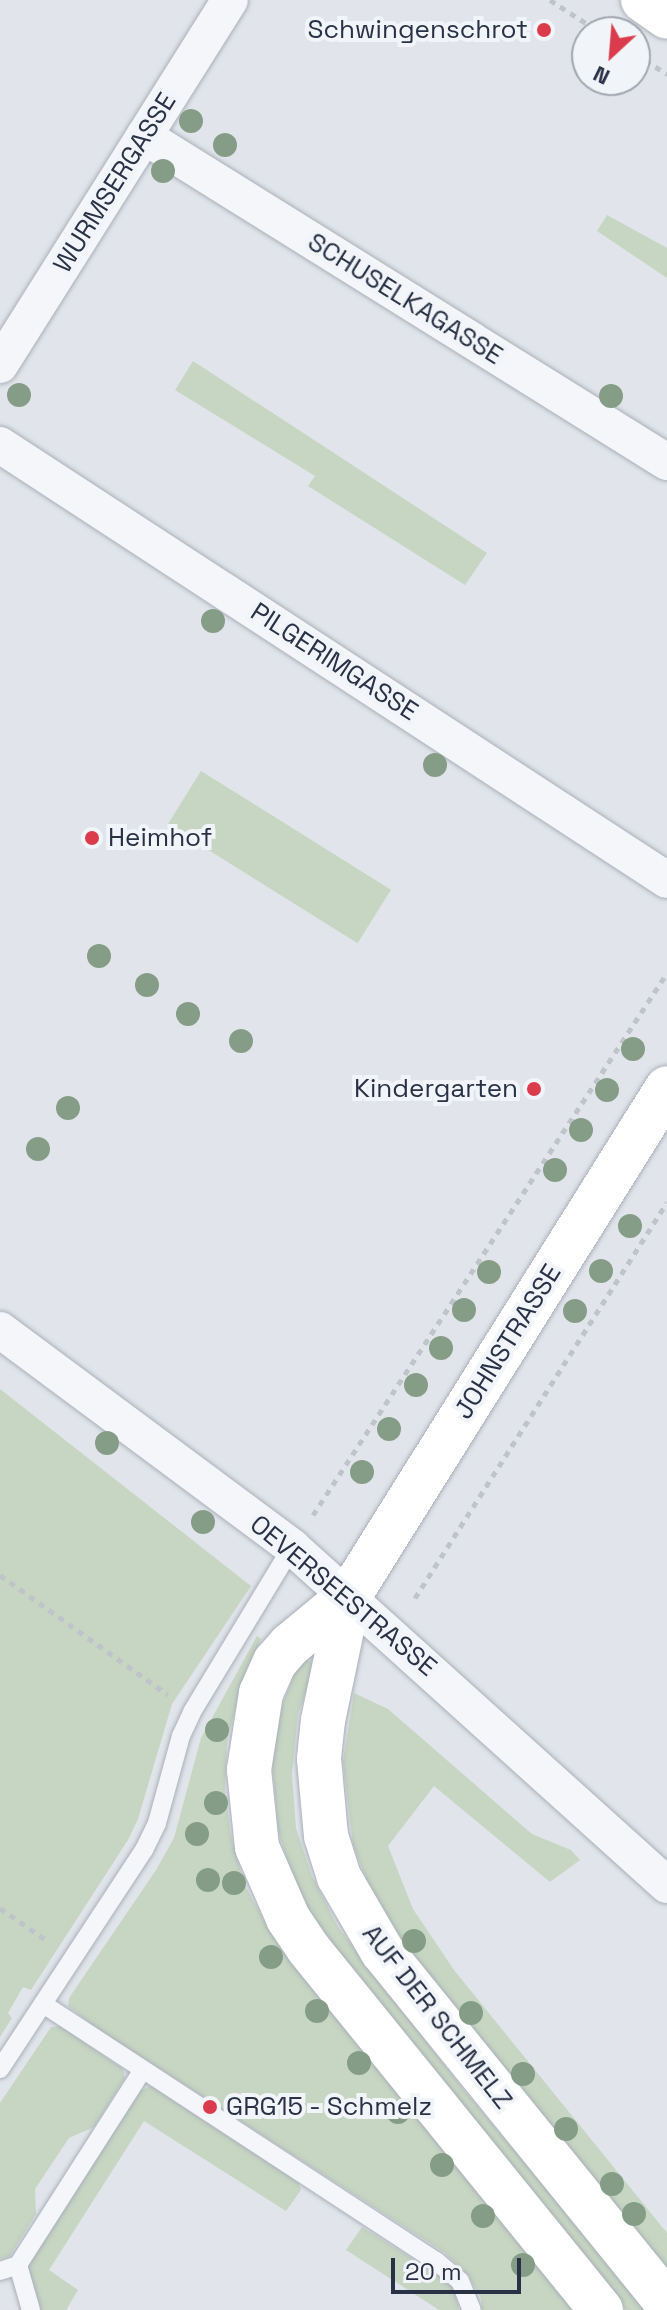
<!DOCTYPE html>
<style>
body{margin:0}
#map{position:relative;width:667px;height:2310px;overflow:hidden;background:#e1e5eb;font-family:"Space Grotesk",sans-serif}
div>[style]{position:absolute}
[style*='--x']{left:calc(var(--x)*1px);top:calc(var(--y)*1px);width:calc(var(--w)*1px);rotate:calc(var(--a)*1deg)}
.green>*{inset:0;background:#c6d6c2;transform-origin:0 0}
.path>*{height:5px;margin-top:-2.5px;transform-origin:0;background:repeating-linear-gradient(90deg,#bfc3ca 0 6px,transparent 0 12px)}
.roads{filter:drop-shadow(0 0 2px #aaafb9) drop-shadow(0 0 2px #aaafb9)}
.lane>*{height:18px;margin:-9px;padding:0 9px;transform-origin:9px;border-radius:9px;background:#f4f6f9}
.street>*{height:36px;margin:-18px;padding:0 18px;transform-origin:18px;border-radius:18px;background:#f4f6f9}
.secondary>*{height:44px;margin:-22px;padding:0 22px;transform-origin:22px;border-radius:22px;background:#fff}
.trees>*{width:24px;height:24px;margin:-12px;border-radius:50%;background:#859d86}
.dots>*{width:22px;height:22px;translate:-50% -50%;box-sizing:border-box;border:4px solid #f1f4f8;border-radius:50%}
span{translate:-50% -50%;white-space:nowrap;text-align:center;line-height:1.15;-webkit-text-stroke:8px #f1f4f8;paint-order:stroke}
.poi-label{font-size:26px;color:#283145}
.right{translate:-100% -50%;text-align:right}
.left{translate:0 -50%;text-align:left}
.street-label{font-size:26px;color:#283145}
.north{position:absolute;left:571px;top:16px;width:80px;height:80px;box-sizing:border-box;background:#f1f4f8;border:2px solid #a1a6b0;border-radius:50%;rotate:206deg;font-size:22px;font-weight:700;line-height:32px;text-align:center;color:#283145}
.north::after{content:'';display:block;margin:auto;width:28px;height:36px;background:#db3c4c;clip-path:polygon(50% 0,100% 100%,50% 72%,0 100%)}
.scale{position:absolute;left:391px;top:2258px;width:130px;height:36px;box-sizing:border-box;border:4px solid #283145;border-top:0;padding-left:10px;font-size:24px;line-height:28px;white-space:nowrap;color:#283145;-webkit-text-stroke:6px #f1f4f8;paint-order:stroke}
</style>
<div id="map">
<div class="green">
<i style="clip-path:polygon(607px 215px,667px 248px,667px 278px,597px 231px)"></i>
<i style="clip-path:polygon(193px 361px,487px 553px,465px 585px,308px 486px,315px 476px,175px 390px)"></i>
<i style="left:201px;top:771px;width:224px;height:63px;rotate:32deg"></i>
<i style="clip-path:polygon(0 1389px,251px 1586px,172px 1704px,138px 1819px,128px 1840px,31px 1990px,23px 1987px,8px 2013px,12px 2018px,0 2037px)"></i>
<i style="clip-path:polygon(257px 1636px,261px 1639px,242px 1682px,227px 1742px,225px 1790px,231px 1835px,244px 1884px,271px 1933px,575px 2310px,482px 2310px,481px 2298px,468px 2275px,445px 2253px,95px 2027px,68px 2006px,69px 1998px,156px 1870px,174px 1838px,201px 1738px)"></i>
<i style="clip-path:polygon(301px 1658px,316px 1664px,298px 1714px,292px 1774px,296px 1828px,312px 1876px,338px 1927px,463px 2089px,648px 2310px,626px 2310px,324px 1937px,296px 1887px,279px 1834px,272px 1763px,282px 1705px)"></i>
<i style="clip-path:polygon(354px 1693px,388px 1709px,532px 1834px,571px 1850px,580px 1860px,550px 1882px,434px 1786px,388px 1846px,413px 1909px,454px 1970px,667px 2233px,667px 2268px,380px 1914px,353px 1845px,343px 1762px)"></i>
<i style="clip-path:polygon(60px 2026px,123px 2069px,125px 2078px,94px 2127px,69px 2138px,35px 2189px,36px 2214px,10px 2256px,0 2259px,0 2103px,51px 2027px)"></i>
<i style="clip-path:polygon(151px 2086px,299px 2183px,301px 2190px,286px 2211px,144px 2121px,49px 2270px,78px 2290px,66px 2310px,40px 2310px,28px 2265px,141px 2090px)"></i>
<i style="clip-path:polygon(362px 2227px,446px 2280px,454px 2290px,459px 2310px,439px 2310px,346px 2250px)"></i>
</div>
<div class="path">
<i style="--x:550;--y:0;--w:59;--a:32.6"></i>
<i style="--x:635;--y:54;--w:38;--a:32"></i>
<i style="--x:313;--y:1515;--w:647;--a:-56.85"></i>
<i style="--x:0;--y:1575;--w:206;--a:35.5"></i>
<i style="--x:415;--y:1598;--w:469;--a:-57.5"></i>
<i style="--x:0;--y:1908;--w:60;--a:34.8"></i>
</div>
<div class="roads">
<div class="lane">
<i style="--x:43;--y:2004;--w:470;--a:33.2"></i>
<i style="--x:436;--y:2261;--w:31;--a:40"></i>
<i style="--x:460;--y:2281;--w:31;--a:68"></i>
<i style="--x:0;--y:2069;--w:262;--a:-56.7"></i>
<i style="--x:144;--y:1850;--w:30;--a:-64"></i>
<i style="--x:157;--y:1823;--w:90;--a:-74.6"></i>
<i style="--x:181;--y:1736;--w:26;--a:-65"></i>
<i style="--x:192;--y:1712;--w:193;--a:-58.8"></i>
<i style="--x:18;--y:2265;--w:47;--a:73.9"></i>
<i style="--x:0;--y:2271;--w:19;--a:-18"></i>
<i style="--x:18;--y:2265;--w:230;--a:-57.4"></i>
</div>
<div class="street">
<i style="--x:144;--y:136;--w:616;--a:31.94"></i>
<i style="--x:0;--y:365;--w:431;--a:-57.8"></i>
<i style="--x:0;--y:445;--w:796;--a:33.11"></i>
<i style="--x:0;--y:1330;--w:364;--a:36.6"></i>
<i style="--x:292;--y:1547;--w:505;--a:42.03"></i>
</div>
<div class="secondary">
<i style="--x:643;--y:0;--w:29;--a:35"></i>
<i style="--x:349;--y:1596;--w:127;--a:101.8"></i>
<i style="--x:323;--y:1720;--w:39;--a:96"></i>
<i style="--x:319;--y:1759;--w:77;--a:84.8"></i>
<i style="--x:326;--y:1836;--w:43;--a:72.4"></i>
<i style="--x:339;--y:1877;--w:86;--a:59.8"></i>
<i style="--x:382;--y:1951;--w:453;--a:51"></i>
<i style="--x:601;--y:2310;--w:466;--a:-129"></i>
<i style="--x:308;--y:1948;--w:36;--a:-124"></i>
<i style="--x:288;--y:1918;--w:77;--a:-113.6"></i>
<i style="--x:257;--y:1847;--w:77;--a:-95.9"></i>
<i style="--x:249;--y:1770;--w:78;--a:-81.1"></i>
<i style="--x:261;--y:1693;--w:34;--a:-66"></i>
<i style="--x:275;--y:1662;--w:23;--a:-49"></i>
<i style="--x:290;--y:1645;--w:77;--a:-39.7"></i>
<i style="--x:349;--y:1596;--w:599;--a:-57.95"></i>
</div>
</div>
<div class="trees">
<i style="left:191px;top:121px"></i>
<i style="left:225px;top:145px"></i>
<i style="left:163px;top:171px"></i>
<i style="left:19px;top:395px"></i>
<i style="left:611px;top:396px"></i>
<i style="left:213px;top:621px"></i>
<i style="left:435px;top:765px"></i>
<i style="left:99px;top:956px"></i>
<i style="left:147px;top:985px"></i>
<i style="left:188px;top:1014px"></i>
<i style="left:241px;top:1041px"></i>
<i style="left:633px;top:1049px"></i>
<i style="left:607px;top:1090px"></i>
<i style="left:68px;top:1108px"></i>
<i style="left:581px;top:1130px"></i>
<i style="left:38px;top:1149px"></i>
<i style="left:555px;top:1170px"></i>
<i style="left:630px;top:1226px"></i>
<i style="left:601px;top:1271px"></i>
<i style="left:489px;top:1272px"></i>
<i style="left:464px;top:1310px"></i>
<i style="left:575px;top:1311px"></i>
<i style="left:441px;top:1348px"></i>
<i style="left:416px;top:1385px"></i>
<i style="left:389px;top:1429px"></i>
<i style="left:107px;top:1443px"></i>
<i style="left:362px;top:1472px"></i>
<i style="left:203px;top:1522px"></i>
<i style="left:217px;top:1730px"></i>
<i style="left:216px;top:1803px"></i>
<i style="left:197px;top:1834px"></i>
<i style="left:208px;top:1880px"></i>
<i style="left:234px;top:1883px"></i>
<i style="left:414px;top:1941px"></i>
<i style="left:271px;top:1957px"></i>
<i style="left:317px;top:2011px"></i>
<i style="left:471px;top:2013px"></i>
<i style="left:359px;top:2063px"></i>
<i style="left:523px;top:2074px"></i>
<i style="left:398px;top:2112px"></i>
<i style="left:566px;top:2129px"></i>
<i style="left:442px;top:2165px"></i>
<i style="left:612px;top:2184px"></i>
<i style="left:634px;top:2214px"></i>
<i style="left:483px;top:2216px"></i>
<i style="left:523px;top:2265px"></i>
</div>
<div class="dots">
<i style="left:544px;top:30px;background:#db3c4c"></i>
<i style="left:92px;top:838px;background:#db3c4c"></i>
<i style="left:534px;top:1089px;background:#db3c4c"></i>
<i style="left:210px;top:2107px;background:#db3c4c"></i>
</div>
<div class="poi-label">
<span class="right" style="left:528px;top:30px">Schwingenschrot</span>
<span class="left" style="left:108px;top:838px">Heimhof</span>
<span class="right" style="left:518px;top:1089px">Kindergarten</span>
<span class="left" style="left:226px;top:2107px">GRG15 - Schmelz</span>
</div>
<div class="street-label">
<span style="left:115px;top:183px;rotate:-58deg">WURMSERGASSE</span>
<span style="left:405px;top:299px;rotate:32deg">SCHUSELKAGASSE</span>
<span style="left:334px;top:662px;rotate:33deg">PILGERIMGASSE</span>
<span style="left:508px;top:1342px;rotate:-58deg">JOHNSTRASSE</span>
<span style="left:343px;top:1596px;rotate:40deg">OEVERSEESTRASSE</span>
<span style="left:437px;top:2017px;rotate:52deg">AUF DER SCHMELZ</span>
</div>
<div class="north">N</div>
<div class="scale">20 m</div>
</div>
